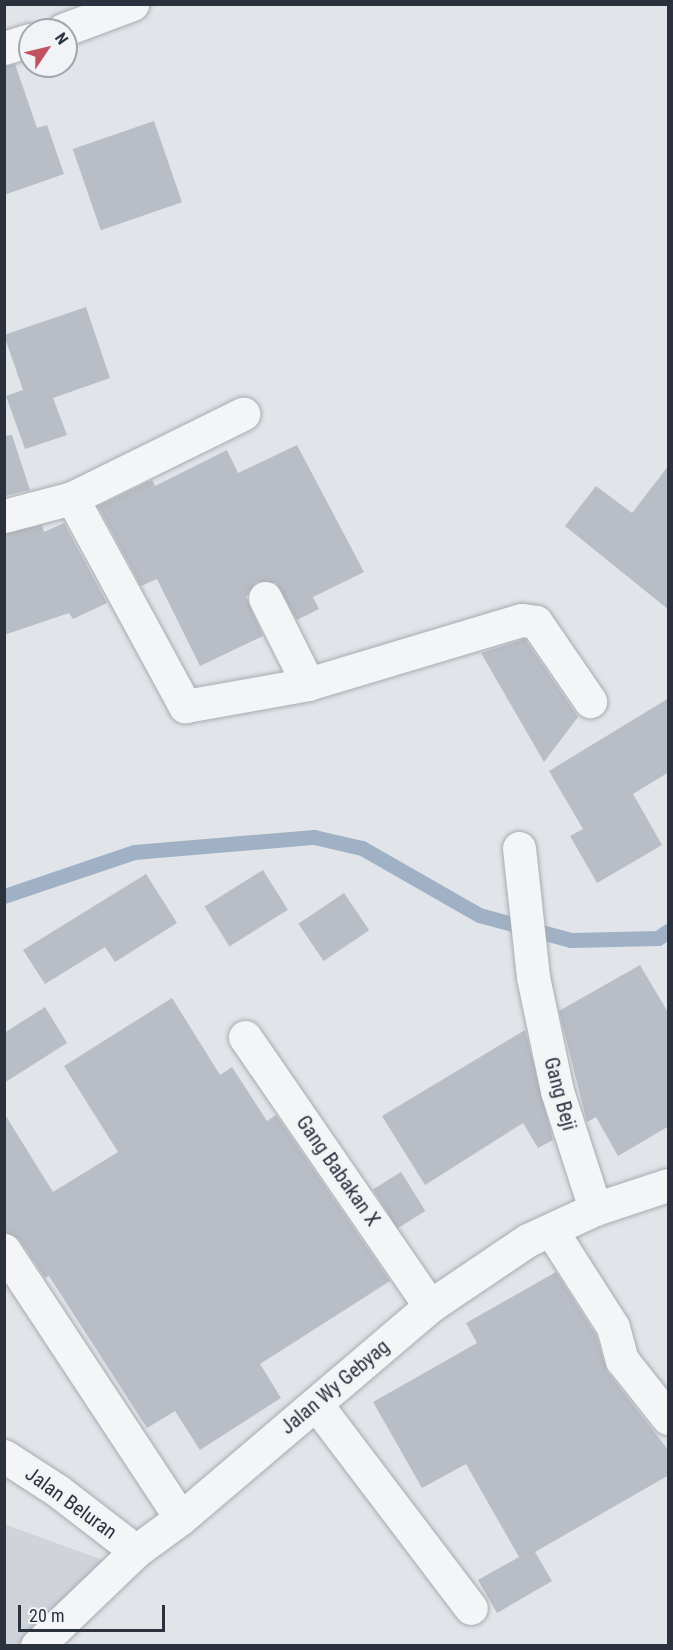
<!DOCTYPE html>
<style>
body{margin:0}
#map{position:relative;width:673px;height:1650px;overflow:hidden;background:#e1e4e8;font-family:"Roboto Condensed",sans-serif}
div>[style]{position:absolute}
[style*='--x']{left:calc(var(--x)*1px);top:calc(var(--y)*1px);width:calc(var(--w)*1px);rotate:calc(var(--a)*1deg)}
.built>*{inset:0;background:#d0d3da}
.stream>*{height:15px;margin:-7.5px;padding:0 7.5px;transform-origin:7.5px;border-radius:7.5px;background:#a0b1c5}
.building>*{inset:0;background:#b9bdc5;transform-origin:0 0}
.roads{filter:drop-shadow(0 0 2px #a7abb2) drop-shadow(0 0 2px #a7abb2)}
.minor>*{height:33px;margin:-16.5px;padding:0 16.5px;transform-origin:16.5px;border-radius:16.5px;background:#f3f5f7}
span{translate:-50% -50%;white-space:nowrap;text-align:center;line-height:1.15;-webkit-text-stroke:5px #f1f3f6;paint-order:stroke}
.street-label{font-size:20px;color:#2b323e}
.frame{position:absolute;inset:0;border:6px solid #2b323e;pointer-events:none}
.north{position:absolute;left:18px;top:18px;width:60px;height:60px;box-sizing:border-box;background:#f1f3f6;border:2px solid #a2a6ac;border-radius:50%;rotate:55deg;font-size:16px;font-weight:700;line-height:24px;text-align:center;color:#2b323e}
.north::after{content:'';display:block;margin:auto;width:21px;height:27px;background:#c05360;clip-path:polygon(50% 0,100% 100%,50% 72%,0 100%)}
.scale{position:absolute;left:18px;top:1605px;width:147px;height:27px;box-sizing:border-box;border:3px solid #2b323e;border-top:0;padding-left:8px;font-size:18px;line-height:21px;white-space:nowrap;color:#2b323e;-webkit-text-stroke:4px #f1f3f6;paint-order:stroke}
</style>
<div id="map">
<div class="built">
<i style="clip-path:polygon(4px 1524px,130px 1570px,40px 1645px,5px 1645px)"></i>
</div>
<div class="stream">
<i style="--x:4;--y:896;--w:137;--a:-18.7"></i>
<i style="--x:134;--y:852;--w:181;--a:-4.8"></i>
<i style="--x:314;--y:837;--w:49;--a:12.9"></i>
<i style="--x:362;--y:848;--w:135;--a:29.8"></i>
<i style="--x:479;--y:915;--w:95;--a:15.2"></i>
<i style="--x:571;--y:940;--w:87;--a:-1.3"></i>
<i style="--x:658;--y:938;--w:12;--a:-35"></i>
</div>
<div class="building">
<i style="clip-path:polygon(15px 64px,37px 128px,47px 125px,64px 174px,4px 195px,4px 66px)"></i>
<i style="left:154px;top:121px;width:86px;height:86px;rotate:71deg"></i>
<i style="clip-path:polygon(86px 307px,110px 378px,53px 398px,67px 435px,25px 449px,6px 396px,23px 390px,4px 335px)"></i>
<i style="clip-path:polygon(12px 435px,30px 490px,4px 496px,4px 436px)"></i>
<i style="clip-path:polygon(297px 445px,364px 572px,313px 597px,319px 609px,297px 620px,276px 583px,256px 582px,246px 597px,263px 636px,200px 666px,157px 579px,141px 586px,98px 506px,152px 480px,155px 486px,227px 450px,238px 473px)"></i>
<i style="clip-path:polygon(669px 465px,669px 610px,565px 526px,596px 486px,632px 513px)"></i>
<i style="clip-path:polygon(64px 523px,107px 603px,73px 619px,69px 613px,4px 635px,4px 534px,42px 525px,44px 532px)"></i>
<i style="clip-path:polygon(525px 639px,578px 717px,544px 762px,481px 653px)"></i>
<i style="clip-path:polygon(669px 698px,669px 772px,633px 794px,662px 845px,597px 883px,570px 836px,583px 829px,549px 771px)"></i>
<i style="left:263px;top:870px;width:47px;height:69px;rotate:58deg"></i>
<i style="clip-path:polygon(146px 874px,177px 923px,115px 962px,105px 947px,45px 984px,23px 950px)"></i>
<i style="left:344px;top:893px;width:45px;height:55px;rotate:56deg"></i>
<i style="clip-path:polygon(640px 965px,669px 1014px,669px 1126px,618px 1156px,596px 1117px,587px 1122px,559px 1011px)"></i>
<i style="clip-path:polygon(172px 998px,220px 1075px,232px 1067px,267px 1121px,276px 1115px,390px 1281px,260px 1364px,281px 1398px,200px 1450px,175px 1411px,147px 1428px,49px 1276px,45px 1278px,19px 1239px,4px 1232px,4px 1113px,53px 1192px,118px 1152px,64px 1066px)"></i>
<i style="clip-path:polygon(45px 1007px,67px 1043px,4px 1083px,4px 1033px)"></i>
<i style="clip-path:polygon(525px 1030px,553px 1140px,538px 1148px,523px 1123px,425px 1185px,382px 1116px)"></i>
<i style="left:401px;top:1172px;width:46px;height:33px;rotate:58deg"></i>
<i style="clip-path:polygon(556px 1272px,596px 1335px,607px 1371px,669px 1451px,669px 1475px,535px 1552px,552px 1581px,497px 1613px,478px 1580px,519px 1557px,466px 1464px,422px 1488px,373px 1402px,477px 1343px,466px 1323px)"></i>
</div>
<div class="roads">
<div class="minor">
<i style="--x:63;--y:30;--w:74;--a:-20.6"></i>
<i style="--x:4;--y:48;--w:27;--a:-17"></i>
<i style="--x:72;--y:498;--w:237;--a:61.5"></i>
<i style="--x:185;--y:706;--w:125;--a:-10.1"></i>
<i style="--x:308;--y:684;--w:223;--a:-16.7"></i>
<i style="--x:522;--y:620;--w:14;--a:8"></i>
<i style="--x:536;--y:622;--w:96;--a:55.6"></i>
<i style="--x:4;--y:516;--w:70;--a:-14.8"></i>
<i style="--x:72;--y:498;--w:191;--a:-26.2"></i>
<i style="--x:265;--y:598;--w:96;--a:63.4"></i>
<i style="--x:519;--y:848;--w:130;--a:83.8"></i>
<i style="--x:533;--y:977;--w:116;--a:78.1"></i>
<i style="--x:557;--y:1091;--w:124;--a:72.1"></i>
<i style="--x:245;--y:1037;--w:326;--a:55.5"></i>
<i style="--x:551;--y:1230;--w:115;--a:57.4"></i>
<i style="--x:613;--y:1327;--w:34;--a:75"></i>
<i style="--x:622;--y:1360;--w:74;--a:51.6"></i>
<i style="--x:4;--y:1250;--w:321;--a:56.6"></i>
<i style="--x:316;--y:1404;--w:256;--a:52.8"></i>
<i style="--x:4;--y:1456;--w:64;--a:32.9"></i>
<i style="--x:58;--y:1491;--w:98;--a:37.6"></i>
<i style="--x:37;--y:1646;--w:137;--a:-43.8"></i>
<i style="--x:136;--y:1551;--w:56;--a:-36.3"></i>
<i style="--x:181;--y:1518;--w:327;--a:-40.4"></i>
<i style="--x:430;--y:1306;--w:118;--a:-34"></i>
<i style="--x:528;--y:1240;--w:74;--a:-24.8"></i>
<i style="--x:595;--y:1209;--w:77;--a:-18.2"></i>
</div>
</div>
<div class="street-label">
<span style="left:560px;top:1094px;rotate:75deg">Gang Beji</span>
<span style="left:338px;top:1171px;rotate:55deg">Gang Babakan X</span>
<span style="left:335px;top:1387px;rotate:-40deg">Jalan Wy Gebyag</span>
<span style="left:71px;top:1503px;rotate:36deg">Jalan Beluran</span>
</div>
<div class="frame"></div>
<div class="north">N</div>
<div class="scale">20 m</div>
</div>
